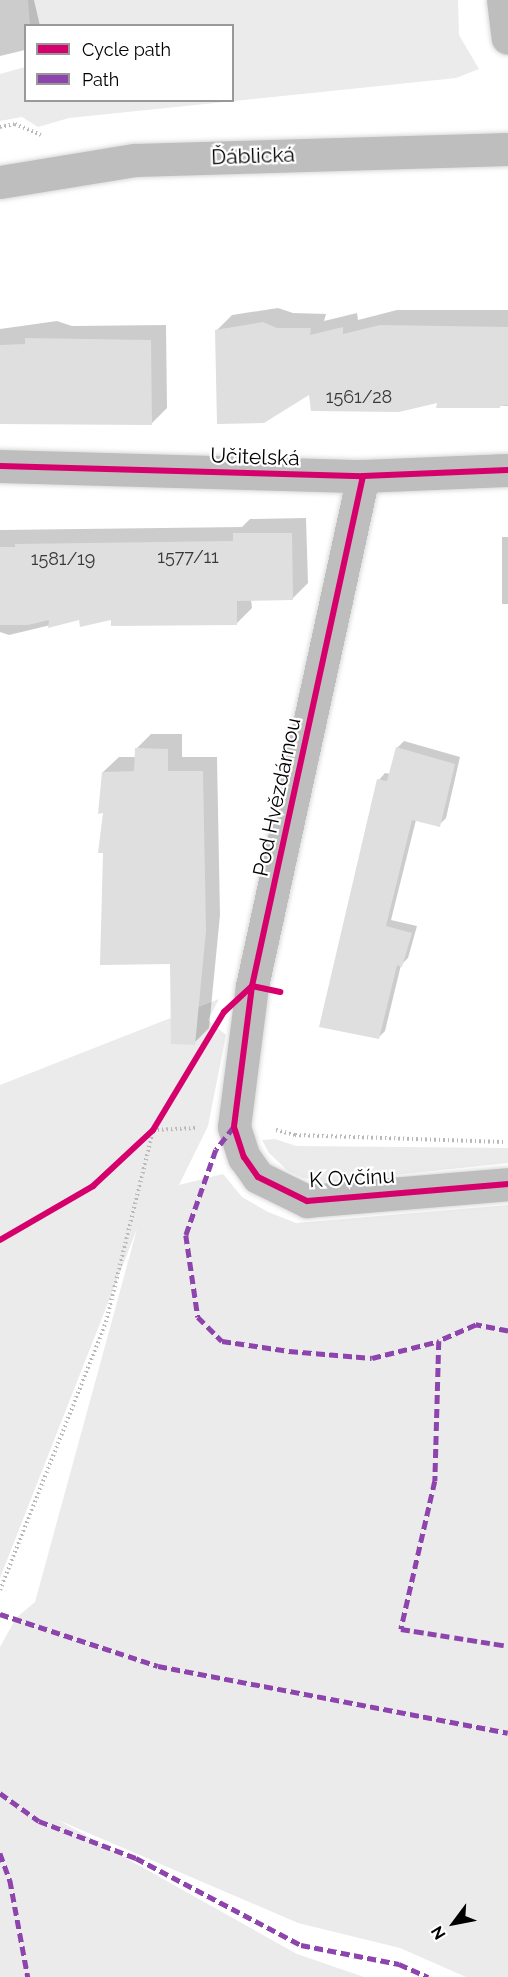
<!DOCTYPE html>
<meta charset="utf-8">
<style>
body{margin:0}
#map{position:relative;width:508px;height:1977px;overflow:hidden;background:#fff;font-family:Raleway,sans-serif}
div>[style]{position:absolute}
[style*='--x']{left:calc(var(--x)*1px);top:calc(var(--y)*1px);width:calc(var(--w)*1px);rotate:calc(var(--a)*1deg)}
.green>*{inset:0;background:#ebebeb}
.shadow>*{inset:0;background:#0003;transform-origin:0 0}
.building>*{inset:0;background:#dfdfdf}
.path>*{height:4px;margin-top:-2px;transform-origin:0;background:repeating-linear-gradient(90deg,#b9b9b9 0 1.5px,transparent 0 4.5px)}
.roads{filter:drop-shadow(0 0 2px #dbdbdb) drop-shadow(0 0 2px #dbdbdb)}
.minor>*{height:33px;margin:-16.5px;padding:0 16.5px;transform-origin:16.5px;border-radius:16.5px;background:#bebebe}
.major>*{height:33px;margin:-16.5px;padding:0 16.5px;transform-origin:16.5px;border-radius:16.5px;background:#bebebe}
.quiet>*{height:4.5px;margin-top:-2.25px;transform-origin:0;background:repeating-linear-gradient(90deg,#8e44ad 0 9px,transparent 0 13.5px)}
.cycleway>*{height:6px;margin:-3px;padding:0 3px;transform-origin:3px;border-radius:3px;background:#d6006c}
span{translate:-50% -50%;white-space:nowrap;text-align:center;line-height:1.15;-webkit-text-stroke:4.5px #fff;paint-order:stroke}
.number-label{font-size:18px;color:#383838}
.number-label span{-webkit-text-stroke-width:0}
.street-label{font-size:21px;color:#000}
.legend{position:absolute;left:24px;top:24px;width:210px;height:78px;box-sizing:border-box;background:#fff;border:2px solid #999;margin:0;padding:8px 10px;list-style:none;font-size:18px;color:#000}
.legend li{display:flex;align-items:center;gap:12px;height:30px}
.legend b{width:30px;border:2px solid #999}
.north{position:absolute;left:424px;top:1893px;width:60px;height:60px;-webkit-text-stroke:4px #fff;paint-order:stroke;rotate:238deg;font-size:16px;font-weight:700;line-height:24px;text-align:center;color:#000}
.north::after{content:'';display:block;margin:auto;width:21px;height:27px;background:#000;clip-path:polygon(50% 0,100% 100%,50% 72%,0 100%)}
</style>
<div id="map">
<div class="green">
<i style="clip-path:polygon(28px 0,458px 0,459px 35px,479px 69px,456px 78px,69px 118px,38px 127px,22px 117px,0 121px,0 74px,25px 67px,26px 100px,232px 100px,232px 26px,30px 25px)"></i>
<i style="clip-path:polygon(219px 999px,208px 1020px,226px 1035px,208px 1126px,179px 1185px,223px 1174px,242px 1197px,268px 1212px,296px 1223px,508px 1205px,508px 1977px,466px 1977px,400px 1948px,298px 1923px,58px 1820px,297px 1954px,364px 1977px,0 1977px,0 1647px,16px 1618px,35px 1602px,137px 1229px,0 1578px,0 1085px)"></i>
<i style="clip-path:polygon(275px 1139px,296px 1146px,508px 1148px,508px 1163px,328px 1182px,303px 1178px,288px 1171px,269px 1153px,262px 1140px)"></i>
</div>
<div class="shadow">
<i style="clip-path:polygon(0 0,34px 0,40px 26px,26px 26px,25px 50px,0 56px)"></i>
<i style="clip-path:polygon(278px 308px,293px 313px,326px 314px,324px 321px,357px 313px,358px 320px,397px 310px,508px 310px,508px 406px,438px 406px,439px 401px,311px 393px,217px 330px,232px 315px)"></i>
<i style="clip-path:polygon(57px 321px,72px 326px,166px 325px,167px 408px,152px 423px,0 423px,0 329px)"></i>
<i style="clip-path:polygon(306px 518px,308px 583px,293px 598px,251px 599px,252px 608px,237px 623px,80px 618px,9px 635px,0 632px,0 530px,242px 527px,250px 519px)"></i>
<i style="left:508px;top:537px;width:67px;height:6px;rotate:90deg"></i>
<i style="clip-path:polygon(151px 734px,182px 734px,182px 757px,217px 757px,220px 915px,209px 1028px,194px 1043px,172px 962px,104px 811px,103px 772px,119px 757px,136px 757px,136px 749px)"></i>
<i style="clip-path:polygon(404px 741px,460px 757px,446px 818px,439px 825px,416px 820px,391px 920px,417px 926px,408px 958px,401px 965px,385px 1031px,378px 1038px,379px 780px,385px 773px,391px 774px,397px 748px)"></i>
</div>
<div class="building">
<i style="clip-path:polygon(263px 322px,277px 328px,311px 328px,310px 335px,343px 327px,343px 334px,380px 325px,508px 327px,508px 405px,500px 406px,500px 408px,436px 408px,437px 403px,399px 412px,311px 411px,309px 395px,264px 423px,217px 424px,215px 330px)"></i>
<i style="clip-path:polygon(25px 338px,151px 340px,152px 425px,0 424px,0 345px,25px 344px)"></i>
<i style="clip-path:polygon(233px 533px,292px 533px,293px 600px,237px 601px,237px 625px,111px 626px,111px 620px,80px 627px,79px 620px,48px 628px,49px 620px,28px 625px,0 625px,0 547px,15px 547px,15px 544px,233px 541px)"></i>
<i style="clip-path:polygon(396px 747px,455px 764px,440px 827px,412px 820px,386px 926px,412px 933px,402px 967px,397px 965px,379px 1039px,319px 1027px,377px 779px,387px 781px)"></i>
<i style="clip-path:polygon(135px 748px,168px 749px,168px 771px,203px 771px,206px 931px,195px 1045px,171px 1044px,170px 964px,100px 965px,103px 853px,98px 853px,103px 813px,98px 814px,102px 772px,134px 771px)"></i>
</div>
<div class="path">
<i style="--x:0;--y:127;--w:15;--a:-11"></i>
<i style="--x:15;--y:124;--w:28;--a:23"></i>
<i style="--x:153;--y:1130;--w:44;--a:-2.6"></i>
<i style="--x:276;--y:1130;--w:20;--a:15"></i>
<i style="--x:295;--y:1135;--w:209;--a:1.9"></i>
<i style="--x:0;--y:1240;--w:108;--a:-30.1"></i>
<i style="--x:93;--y:1186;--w:81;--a:-43.5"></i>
<i style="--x:0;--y:1590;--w:288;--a:-68.4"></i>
<i style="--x:106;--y:1322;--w:198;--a:-76.2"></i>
<i style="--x:153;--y:1130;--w:98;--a:-59.2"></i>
</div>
<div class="roads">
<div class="minor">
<i style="--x:503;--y:0;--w:38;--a:83"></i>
<i style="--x:0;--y:466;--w:363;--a:1.6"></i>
<i style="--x:363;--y:476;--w:145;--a:-2.4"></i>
<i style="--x:363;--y:476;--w:522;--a:102.28"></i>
<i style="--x:252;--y:986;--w:142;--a:97.3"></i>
<i style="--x:234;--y:1127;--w:32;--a:72"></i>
<i style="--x:244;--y:1157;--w:24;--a:55"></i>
<i style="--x:258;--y:1177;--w:55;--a:26.1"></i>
<i style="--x:307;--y:1201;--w:202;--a:-4.8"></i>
</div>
<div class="major">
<i style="--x:0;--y:182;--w:137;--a:-9.3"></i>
<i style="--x:135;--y:160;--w:373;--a:-1.7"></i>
</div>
</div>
<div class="quiet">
<i style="--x:234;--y:1127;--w:29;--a:128"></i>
<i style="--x:216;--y:1150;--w:90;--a:109.4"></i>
<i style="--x:186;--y:1235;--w:83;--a:81.7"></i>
<i style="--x:198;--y:1317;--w:34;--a:45"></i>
<i style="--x:222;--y:1341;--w:68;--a:8.5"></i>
<i style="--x:289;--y:1351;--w:83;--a:4.8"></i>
<i style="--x:372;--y:1358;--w:69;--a:-14.2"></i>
<i style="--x:508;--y:1331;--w:33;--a:-169"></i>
<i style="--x:476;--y:1325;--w:40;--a:156.6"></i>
<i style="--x:439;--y:1341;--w:140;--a:91.6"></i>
<i style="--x:435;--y:1481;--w:152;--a:102.9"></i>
<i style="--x:401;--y:1629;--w:108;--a:9"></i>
<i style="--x:0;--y:1614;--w:166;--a:18.2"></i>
<i style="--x:158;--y:1666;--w:356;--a:10.8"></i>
<i style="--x:0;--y:1793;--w:48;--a:35.7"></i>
<i style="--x:39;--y:1821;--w:104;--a:20.9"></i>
<i style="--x:136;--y:1858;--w:187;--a:27.8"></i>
<i style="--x:301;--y:1945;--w:100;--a:11"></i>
<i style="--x:399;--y:1964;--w:32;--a:24"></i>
<i style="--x:0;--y:1853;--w:29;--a:70"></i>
<i style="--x:10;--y:1880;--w:99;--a:79.5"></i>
</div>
<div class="cycleway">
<i style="--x:0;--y:466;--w:363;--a:1.6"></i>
<i style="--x:363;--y:476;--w:145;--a:-2.4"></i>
<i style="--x:363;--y:476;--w:522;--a:102.28"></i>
<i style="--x:252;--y:986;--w:142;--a:97.3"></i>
<i style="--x:234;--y:1127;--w:32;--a:72"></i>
<i style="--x:244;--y:1157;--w:24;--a:55"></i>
<i style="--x:258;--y:1177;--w:55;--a:26.1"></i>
<i style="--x:307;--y:1201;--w:202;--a:-4.8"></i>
<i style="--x:0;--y:1240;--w:108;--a:-30.1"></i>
<i style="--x:93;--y:1186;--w:82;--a:-43"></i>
<i style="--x:153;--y:1130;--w:138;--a:-59"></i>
<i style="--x:224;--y:1012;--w:38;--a:-43"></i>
<i style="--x:252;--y:986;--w:29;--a:12"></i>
</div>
<div class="number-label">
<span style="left:359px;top:397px">1561/28</span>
<span style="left:188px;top:557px">1577/11</span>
<span style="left:63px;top:559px">1581/19</span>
</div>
<div class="street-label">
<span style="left:253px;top:156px;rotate:-2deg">Ďáblická</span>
<span style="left:255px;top:457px;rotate:2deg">Učitelská</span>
<span style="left:277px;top:797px;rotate:-78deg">Pod Hvězdárnou</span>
<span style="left:352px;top:1178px;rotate:-3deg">K Ovčínu</span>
</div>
<ul class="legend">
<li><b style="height:8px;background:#d6006c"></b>Cycle path</li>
<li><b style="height:8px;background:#8e44ad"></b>Path</li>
</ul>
<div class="north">N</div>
</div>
